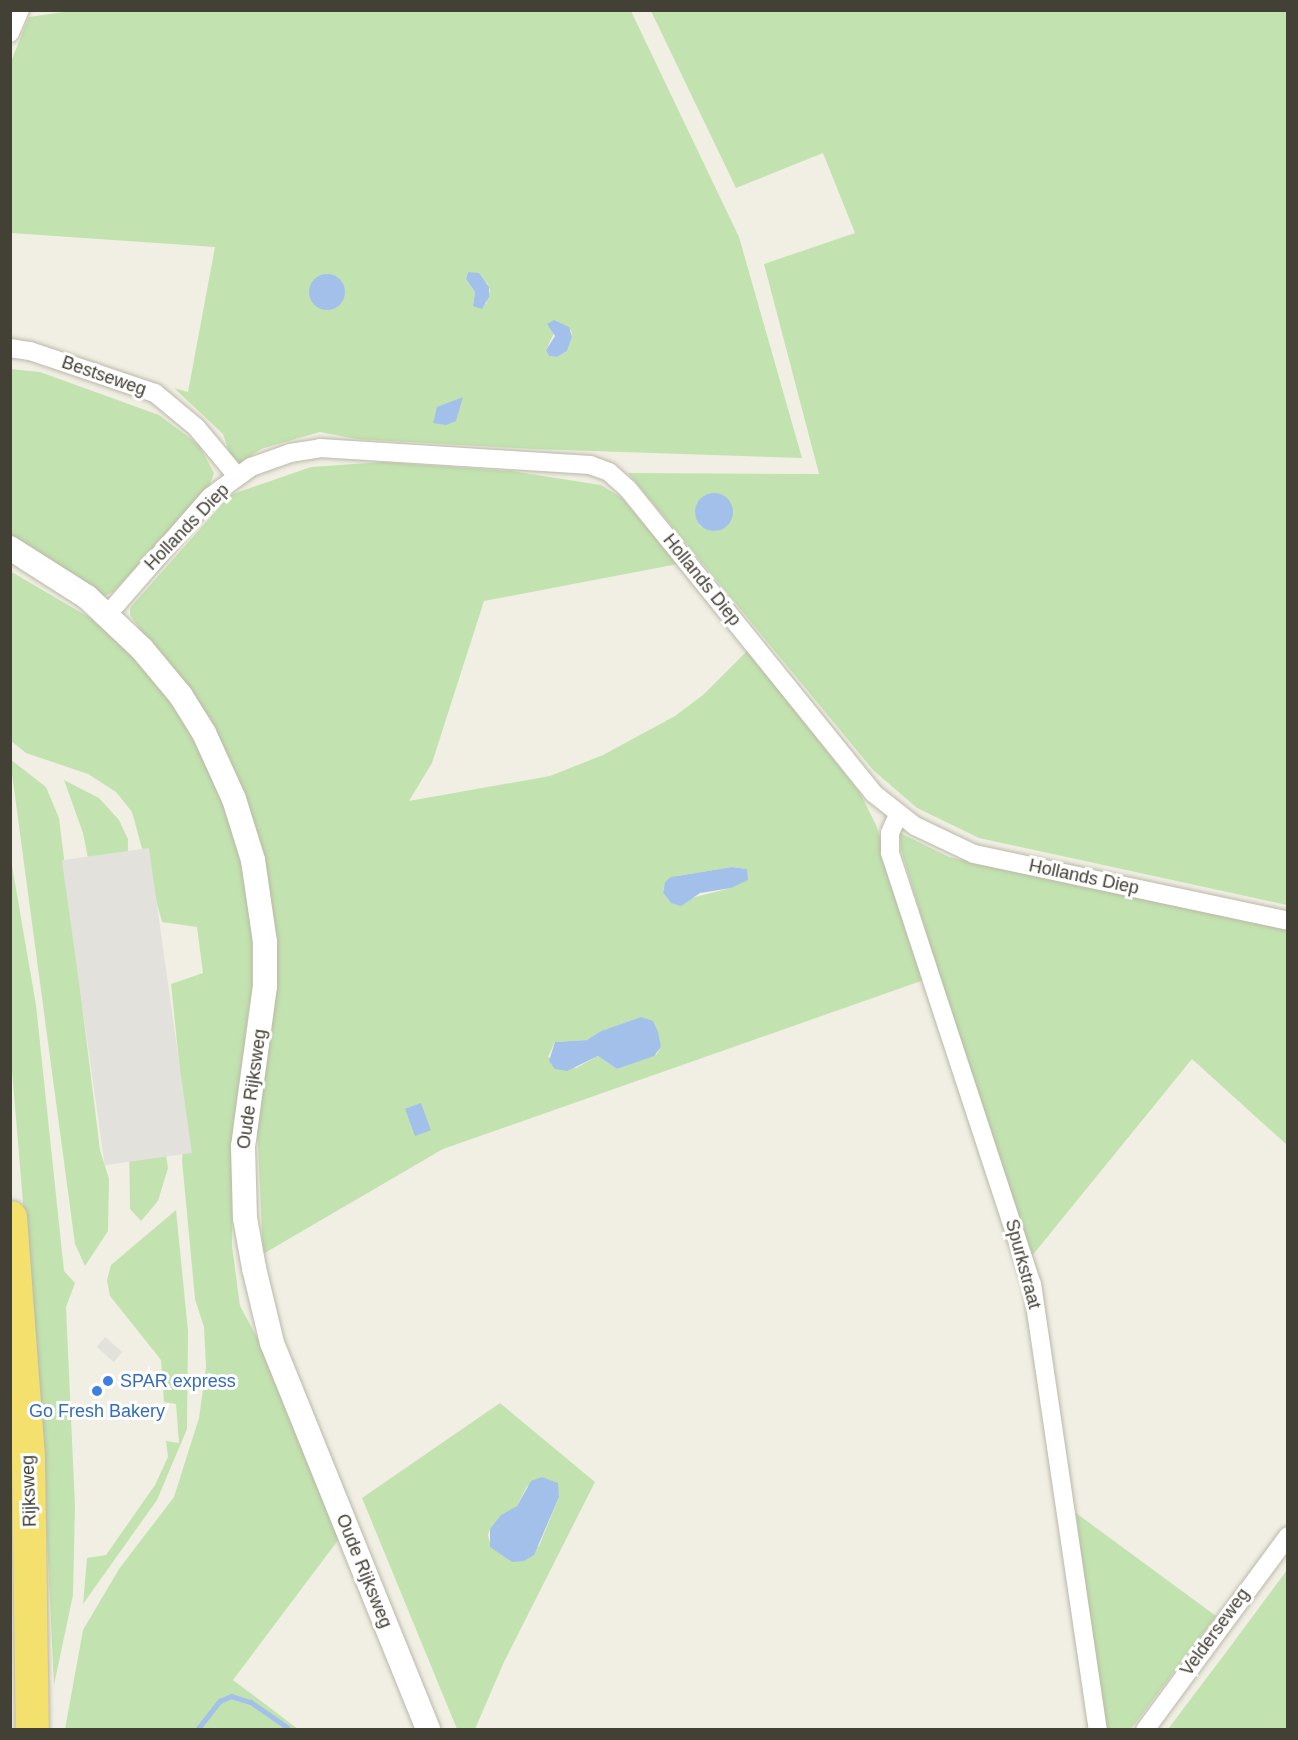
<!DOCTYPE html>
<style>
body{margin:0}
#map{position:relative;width:1298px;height:1740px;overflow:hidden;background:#f1efe4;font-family:Helvetica,sans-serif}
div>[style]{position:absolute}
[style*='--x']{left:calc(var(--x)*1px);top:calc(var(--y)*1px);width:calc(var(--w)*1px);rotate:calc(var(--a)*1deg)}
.green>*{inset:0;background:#c2e3af}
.parking>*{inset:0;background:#e2e1dc;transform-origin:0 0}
.water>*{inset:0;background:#a3c0eb;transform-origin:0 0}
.round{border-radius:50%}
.stream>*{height:4.5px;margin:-2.25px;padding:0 2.25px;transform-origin:2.25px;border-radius:2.25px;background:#a3c0eb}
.roads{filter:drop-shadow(0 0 2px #bbb8a8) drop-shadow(0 0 2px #bbb8a8)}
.minor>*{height:18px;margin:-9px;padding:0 9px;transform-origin:9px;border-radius:9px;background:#fff}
.tertiary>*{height:24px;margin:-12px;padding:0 12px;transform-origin:12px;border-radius:12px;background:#fff}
.motorway>*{height:33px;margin:-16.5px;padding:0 16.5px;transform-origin:16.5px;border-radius:16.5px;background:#f4e06c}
.dots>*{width:16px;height:16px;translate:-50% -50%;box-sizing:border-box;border:3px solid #fff;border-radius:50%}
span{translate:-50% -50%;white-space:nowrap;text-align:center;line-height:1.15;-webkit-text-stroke:6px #fff;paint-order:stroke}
.street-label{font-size:18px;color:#434035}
.shop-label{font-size:18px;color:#366cbe}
.left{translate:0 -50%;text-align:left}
.frame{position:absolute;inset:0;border:12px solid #434035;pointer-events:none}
</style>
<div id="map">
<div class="green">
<i style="clip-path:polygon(evenodd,70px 11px,631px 11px,739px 237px,802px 458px,533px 449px,356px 439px,320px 432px,261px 449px,234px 467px,223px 434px,174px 388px,188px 392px,215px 247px,11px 233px,10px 64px,29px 17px,70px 11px,468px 272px,487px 283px,490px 290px,486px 304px,473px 306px,475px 292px,466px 279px,468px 272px,70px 11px,571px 330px,572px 337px,567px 351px,557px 357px,549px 356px,546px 350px,554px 333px,571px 330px)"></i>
<i style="clip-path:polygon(evenodd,651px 11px,1287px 11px,1287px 905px,979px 838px,917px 808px,873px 770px,628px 473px,819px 474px,764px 264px,855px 233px,823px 153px,736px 188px,651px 11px,711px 493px,723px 496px,731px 504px,716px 531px,700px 526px,695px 515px,701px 498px,711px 493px)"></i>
<i style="clip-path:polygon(11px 369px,40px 372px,159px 415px,199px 445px,214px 473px,208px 490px,113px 592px,103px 597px,11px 540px)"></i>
<i style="clip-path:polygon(evenodd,383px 462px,511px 471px,601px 485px,622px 498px,678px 564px,484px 601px,432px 763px,409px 801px,550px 776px,603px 755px,675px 716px,703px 695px,748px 650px,860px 793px,876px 825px,924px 980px,443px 1149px,263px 1254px,257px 1125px,274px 1010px,265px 881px,158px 654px,130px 615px,130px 608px,230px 495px,311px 467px,383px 462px,732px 867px,747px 869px,731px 888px,671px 903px,663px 893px,664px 886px,677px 876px,732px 867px,383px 462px,641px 1017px,661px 1047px,657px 1054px,617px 1069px,598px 1056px,576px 1068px,548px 1057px,555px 1042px,587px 1040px,601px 1031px,641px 1017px)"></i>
<i style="clip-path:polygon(10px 571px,109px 629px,143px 665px,174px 705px,205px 761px,238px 843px,252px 935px,252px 987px,233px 1126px,232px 1246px,240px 1306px,268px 1357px,342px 1535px,233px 1680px,298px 1729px,65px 1729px,83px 1630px,119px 1569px,174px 1497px,199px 1418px,206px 1367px,204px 1327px,195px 1299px,182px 1160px,185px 1120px,171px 984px,203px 973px,197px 927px,162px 922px,132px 812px,116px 792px,88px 774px,26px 753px,11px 741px)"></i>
<i style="clip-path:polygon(10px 759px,46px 787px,59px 818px,100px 1150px,109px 1179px,108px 1231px,85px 1266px,75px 1244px)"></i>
<i style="clip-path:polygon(64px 780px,99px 798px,119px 820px,128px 839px,127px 904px,168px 1168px,158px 1201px,141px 1221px,130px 1209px,129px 1135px,98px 909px,83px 833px)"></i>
<i style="clip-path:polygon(900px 833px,949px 857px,1287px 928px,1287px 1145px,1192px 1059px,1027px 1262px,901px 850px)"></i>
<i style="clip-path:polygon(10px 854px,36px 1005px,64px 1271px,75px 1283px,66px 1307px,75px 1506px,73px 1595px,54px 1685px,42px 1430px,11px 1059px)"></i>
<i style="clip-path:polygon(176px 1210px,188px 1331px,187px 1429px,157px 1500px,83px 1604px,87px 1558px,106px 1555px,155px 1485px,168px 1457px,166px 1441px,179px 1443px,176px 1404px,164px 1402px,161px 1360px,110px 1296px,107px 1280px,111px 1265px)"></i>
<i style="clip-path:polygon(evenodd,500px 1403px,595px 1482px,504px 1662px,475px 1729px,457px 1729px,362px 1498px,500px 1403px,527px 1486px,559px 1497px,539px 1546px,512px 1562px,491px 1547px,488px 1535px,490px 1529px,517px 1506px,527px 1486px)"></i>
<i style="clip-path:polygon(1076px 1513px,1216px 1616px,1131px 1729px,1104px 1729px)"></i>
<i style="clip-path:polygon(1287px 1570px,1287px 1729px,1168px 1729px,1227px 1651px)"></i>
</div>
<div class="parking">
<i style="left:149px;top:848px;width:308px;height:88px;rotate:82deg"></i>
<i style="left:105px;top:1337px;width:23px;height:13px;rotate:41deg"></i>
</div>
<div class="water">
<i style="clip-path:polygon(468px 272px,479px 273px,489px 287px,489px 297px,482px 309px,473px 306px,475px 292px,466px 279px)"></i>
<i class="round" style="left:309px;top:274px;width:36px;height:36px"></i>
<i style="clip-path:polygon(554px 320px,569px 327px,572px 337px,567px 351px,557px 357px,549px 356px,546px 350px,555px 336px,547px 324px)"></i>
<i style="clip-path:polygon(463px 397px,456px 421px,446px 425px,433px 423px,437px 407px)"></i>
<i class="round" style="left:695px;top:493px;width:38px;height:38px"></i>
<i style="clip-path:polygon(732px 867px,747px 869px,748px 880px,731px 888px,700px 893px,681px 906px,671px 903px,663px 893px,665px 882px,671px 877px)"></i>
<i style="clip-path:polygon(641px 1017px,653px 1021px,658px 1032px,661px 1047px,654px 1056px,617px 1069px,598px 1056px,567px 1071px,555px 1069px,549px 1061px,555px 1042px,587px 1040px,601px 1031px)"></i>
<i style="left:421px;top:1103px;width:29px;height:17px;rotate:70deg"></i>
<i style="clip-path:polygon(542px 1477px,558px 1483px,559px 1497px,534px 1555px,524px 1561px,512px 1562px,490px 1547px,490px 1529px,501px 1515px,517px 1506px,531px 1481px)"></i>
</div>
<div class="stream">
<i style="--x:197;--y:1730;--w:37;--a:-52"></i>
<i style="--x:220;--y:1701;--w:12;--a:-24"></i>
<i style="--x:231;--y:1696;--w:21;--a:17"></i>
<i style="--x:251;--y:1702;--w:44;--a:34.8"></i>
</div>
<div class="roads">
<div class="minor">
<i style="--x:10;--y:33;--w:25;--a:-67"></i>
<i style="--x:10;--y:348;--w:20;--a:9"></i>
<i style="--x:30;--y:351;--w:132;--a:18.6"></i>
<i style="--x:155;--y:393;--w:53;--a:39.7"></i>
<i style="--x:196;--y:427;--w:64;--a:50.1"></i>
<i style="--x:108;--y:614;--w:155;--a:-48.9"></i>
<i style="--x:210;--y:497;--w:51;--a:-36.2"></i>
<i style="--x:251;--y:467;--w:41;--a:-19.7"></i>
<i style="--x:290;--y:453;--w:30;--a:-9"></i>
<i style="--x:320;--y:448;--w:271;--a:3.6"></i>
<i style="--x:590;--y:465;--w:20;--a:20"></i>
<i style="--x:609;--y:472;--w:25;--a:42"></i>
<i style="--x:628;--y:489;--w:390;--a:51.1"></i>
<i style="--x:873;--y:793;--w:53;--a:38.2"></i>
<i style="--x:915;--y:826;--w:65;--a:25.4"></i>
<i style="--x:974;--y:854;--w:321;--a:12"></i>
<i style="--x:898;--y:815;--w:20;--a:114"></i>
<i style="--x:890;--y:833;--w:20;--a:90"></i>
<i style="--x:890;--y:853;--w:454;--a:71.8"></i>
<i style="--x:1032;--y:1284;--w:451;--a:81.6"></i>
<i style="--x:1145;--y:1730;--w:241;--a:-53.6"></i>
</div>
<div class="tertiary">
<i style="--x:10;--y:548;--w:91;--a:32.5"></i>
<i style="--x:87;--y:597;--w:76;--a:43.4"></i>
<i style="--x:142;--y:649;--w:61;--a:50.3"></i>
<i style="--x:181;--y:696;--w:44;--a:58.1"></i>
<i style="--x:204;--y:733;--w:72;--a:65.6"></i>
<i style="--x:234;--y:799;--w:64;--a:72.7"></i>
<i style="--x:253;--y:860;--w:83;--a:81.7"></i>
<i style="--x:265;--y:942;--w:44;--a:90"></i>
<i style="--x:265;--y:986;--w:162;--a:97.8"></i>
<i style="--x:243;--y:1147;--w:71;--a:88.4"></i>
<i style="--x:245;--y:1218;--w:51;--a:79.8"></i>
<i style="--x:254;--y:1268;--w:77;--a:76.5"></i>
<i style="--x:272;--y:1343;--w:417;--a:68"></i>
</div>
<div class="motorway">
<i style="--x:10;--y:1217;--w:241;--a:85.7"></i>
<i style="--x:28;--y:1457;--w:273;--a:89.2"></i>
</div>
</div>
<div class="dots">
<i style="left:108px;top:1381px;background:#3f7fe0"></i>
<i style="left:97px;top:1391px;background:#3f7fe0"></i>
</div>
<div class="street-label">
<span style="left:104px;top:376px;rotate:19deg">Bestseweg</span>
<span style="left:187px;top:527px;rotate:-46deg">Hollands Diep</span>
<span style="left:702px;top:580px;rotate:51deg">Hollands Diep</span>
<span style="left:1084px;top:877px;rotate:12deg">Hollands Diep</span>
<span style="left:252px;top:1089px;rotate:-82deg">Oude Rijksweg</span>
<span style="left:1023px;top:1264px;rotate:75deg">Spurkstraat</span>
<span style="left:29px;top:1491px;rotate:-92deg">Rijksweg</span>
<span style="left:364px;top:1571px;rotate:68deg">Oude Rijksweg</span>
<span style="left:1215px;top:1632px;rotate:-54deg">Velderseweg</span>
</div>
<div class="shop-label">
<span class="left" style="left:120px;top:1381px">SPAR express</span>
<span style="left:97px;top:1411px">Go Fresh Bakery</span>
</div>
<div class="frame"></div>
</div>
